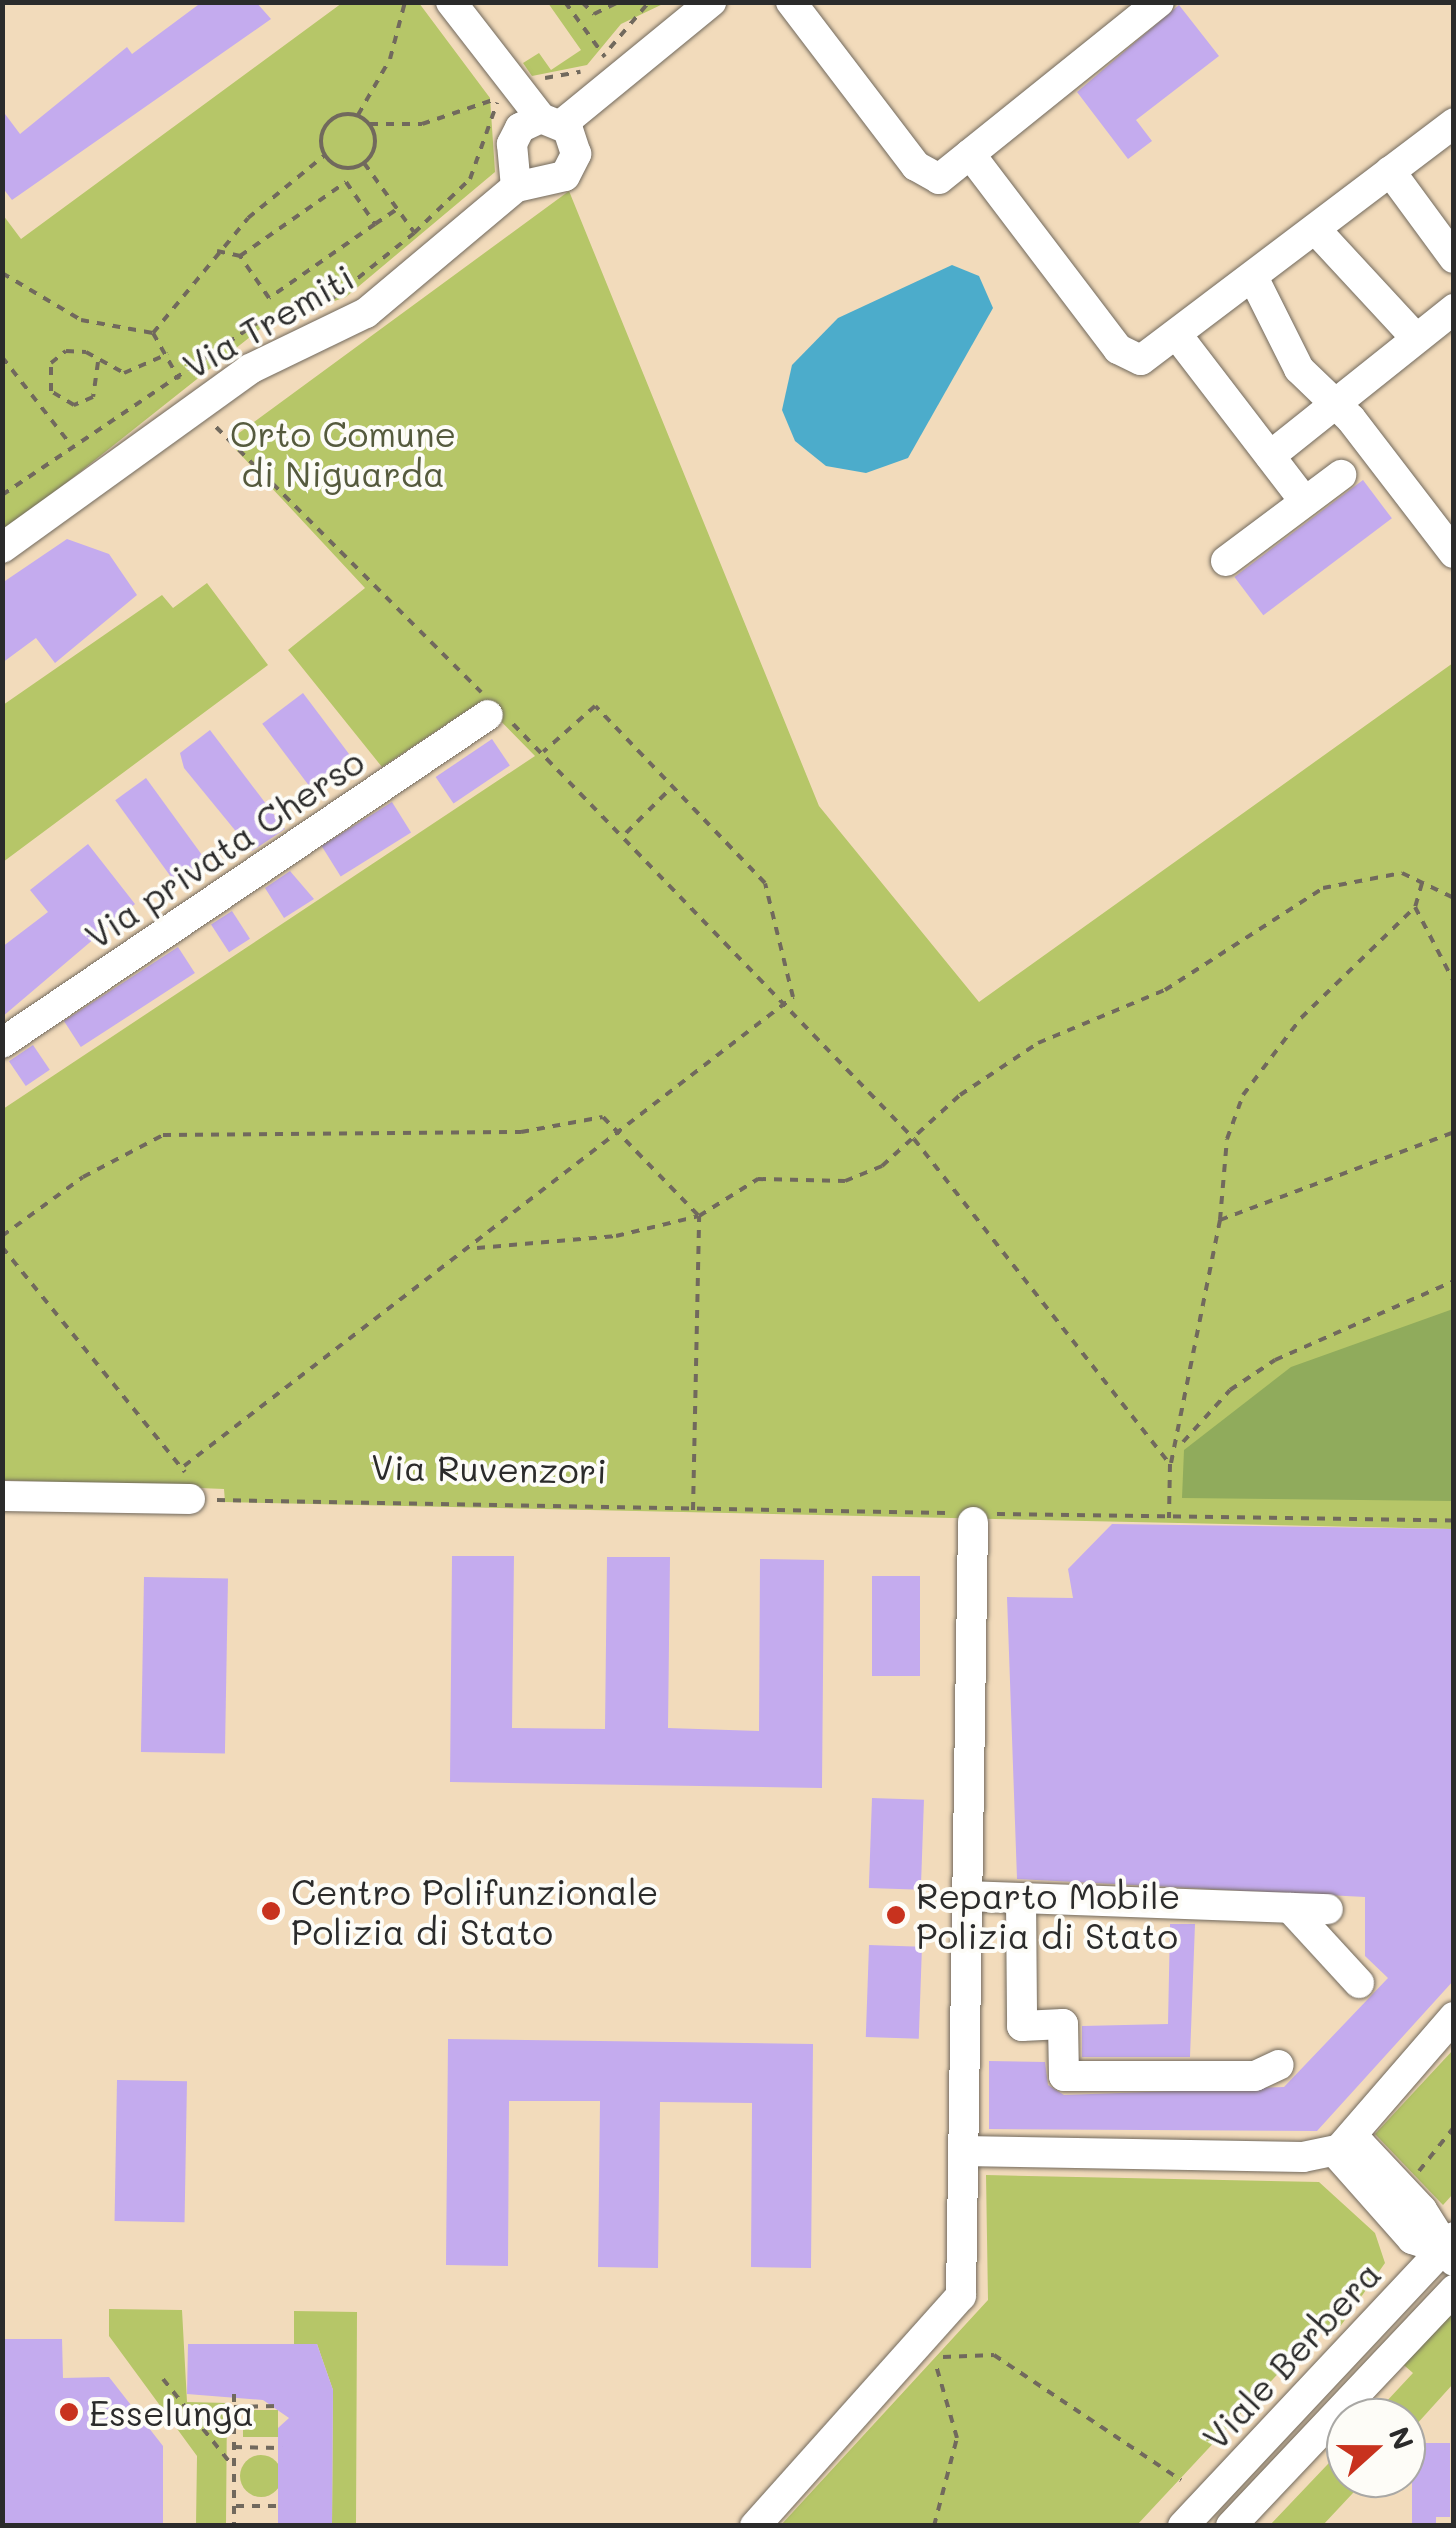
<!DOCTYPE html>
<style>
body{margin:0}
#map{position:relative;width:1456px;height:2528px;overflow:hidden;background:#f2dbbb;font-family:Mali,sans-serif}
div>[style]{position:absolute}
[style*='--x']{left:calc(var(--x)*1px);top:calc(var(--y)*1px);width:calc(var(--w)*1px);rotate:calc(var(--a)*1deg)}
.green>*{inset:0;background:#b6c668;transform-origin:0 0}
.round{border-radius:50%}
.forest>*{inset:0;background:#90ab5c}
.water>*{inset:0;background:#4caccb}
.building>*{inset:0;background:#c4abee;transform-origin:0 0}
.path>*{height:4px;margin-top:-2px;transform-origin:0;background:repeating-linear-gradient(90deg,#71695d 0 8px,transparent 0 16px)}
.path>.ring{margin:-2px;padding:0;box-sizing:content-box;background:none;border:4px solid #71695d;border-radius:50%}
.roads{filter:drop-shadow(0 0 2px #71695d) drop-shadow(0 0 2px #71695d)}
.minor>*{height:30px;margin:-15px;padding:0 15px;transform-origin:15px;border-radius:15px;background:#fff}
.dots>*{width:28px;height:28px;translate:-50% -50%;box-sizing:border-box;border:5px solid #fdfcf7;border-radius:50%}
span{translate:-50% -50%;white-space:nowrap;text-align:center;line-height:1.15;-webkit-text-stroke:8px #fdfcf7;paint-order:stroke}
.street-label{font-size:35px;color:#2b2b2b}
.park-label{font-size:35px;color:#555a3d}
.poi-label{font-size:35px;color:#2b2b2b}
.left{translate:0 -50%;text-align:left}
.frame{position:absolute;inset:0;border:5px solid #2b2b2b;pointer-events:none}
.north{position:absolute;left:1326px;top:2398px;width:100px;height:100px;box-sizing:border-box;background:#fdfcf7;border:2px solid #a9a8a5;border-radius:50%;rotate:69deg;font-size:28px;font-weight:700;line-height:40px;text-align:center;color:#2b2b2b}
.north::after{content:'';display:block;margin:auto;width:35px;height:45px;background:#c8321e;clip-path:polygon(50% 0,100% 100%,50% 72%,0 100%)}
</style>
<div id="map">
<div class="green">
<i style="clip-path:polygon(342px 3px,419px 3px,490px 98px,495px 172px,346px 297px,265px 325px,3px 533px,3px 215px,21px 239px)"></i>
<i style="clip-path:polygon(548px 3px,665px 3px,621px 24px,587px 65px,532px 76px,523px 63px,539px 53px,551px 70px,581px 50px)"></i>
<i style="clip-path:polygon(569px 191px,819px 806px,979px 1002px,1453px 663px,1453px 1529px,225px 1502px,224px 1489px,3px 1480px,3px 1109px,535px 756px,481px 701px,382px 767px,288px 650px,365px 588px,228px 441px)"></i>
<i style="clip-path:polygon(207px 583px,268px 665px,3px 862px,3px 705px,162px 595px,173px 608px)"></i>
<i style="clip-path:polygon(1453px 2050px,1453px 2194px,1443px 2205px,1375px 2134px)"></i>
<i style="clip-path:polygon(986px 2175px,1319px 2182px,1375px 2233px,1385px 2263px,1337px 2331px,1315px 2334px,1137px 2525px,781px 2525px,988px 2300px)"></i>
<i style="clip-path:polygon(1454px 2305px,1453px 2384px,1406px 2436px,1406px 2418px,1371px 2418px,1413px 2373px,1398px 2360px)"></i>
<i style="clip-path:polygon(109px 2309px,182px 2310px,187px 2402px,227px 2403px,226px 2525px,196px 2525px,197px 2456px,109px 2336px)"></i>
<i style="clip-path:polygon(294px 2311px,357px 2312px,356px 2525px,332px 2525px,333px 2390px,317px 2344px,294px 2344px)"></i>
<i style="left:243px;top:2410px;width:35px;height:27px"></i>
<i style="clip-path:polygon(1346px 2445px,1346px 2478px,1367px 2478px,1323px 2525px,1270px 2525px)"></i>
<i class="round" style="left:240px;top:2455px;width:42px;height:42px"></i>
</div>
<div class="forest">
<i style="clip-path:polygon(1453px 1309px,1453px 1501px,1182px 1498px,1184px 1450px,1291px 1367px)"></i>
</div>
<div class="water">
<i style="clip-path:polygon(952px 265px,979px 276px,993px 308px,908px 458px,866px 473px,826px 466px,795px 441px,782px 410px,792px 365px,838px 318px)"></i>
</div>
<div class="building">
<i style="clip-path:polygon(202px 2px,256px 2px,271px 19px,12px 200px,2px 187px,2px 110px,20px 134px,127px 47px,132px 54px)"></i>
<i style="clip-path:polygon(1179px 5px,1219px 56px,1136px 120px,1152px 141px,1128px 159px,1077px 92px)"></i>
<i style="left:1363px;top:480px;width:48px;height:161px;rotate:53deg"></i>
<i style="clip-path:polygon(67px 539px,109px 554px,137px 595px,55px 663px,36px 638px,2px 663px,2px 583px)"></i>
<i style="left:303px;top:693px;width:84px;height:51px;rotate:53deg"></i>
<i style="clip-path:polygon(210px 730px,285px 829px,252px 851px,184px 768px,180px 753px)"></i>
<i style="left:492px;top:739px;width:32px;height:68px;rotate:56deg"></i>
<i style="left:146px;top:778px;width:102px;height:38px;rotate:54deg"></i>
<i style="left:392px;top:802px;width:36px;height:83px;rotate:58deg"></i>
<i style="clip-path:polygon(88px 844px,135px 904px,2px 1017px,2px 947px,48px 912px,30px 890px)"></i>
<i style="clip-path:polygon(290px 871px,314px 899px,284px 918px,265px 888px)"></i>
<i style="left:232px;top:911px;width:33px;height:25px;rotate:57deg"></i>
<i style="left:178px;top:947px;width:31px;height:136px;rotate:57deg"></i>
<i style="left:33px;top:1045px;width:30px;height:29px;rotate:56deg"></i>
<i style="clip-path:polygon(1112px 1524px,1454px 1529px,1454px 1980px,1317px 2131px,989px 2129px,989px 2061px,1045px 2062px,1048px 2085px,1064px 2095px,1284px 2087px,1388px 1978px,1365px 1956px,1365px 1897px,1017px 1879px,1007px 1597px,1073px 1598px,1068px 1569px)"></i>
<i style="clip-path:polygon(452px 1556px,514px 1556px,512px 1728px,605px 1729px,607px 1557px,670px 1557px,668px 1728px,759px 1731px,760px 1559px,824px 1560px,822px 1788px,450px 1782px)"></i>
<i style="left:872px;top:1576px;width:48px;height:100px"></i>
<i style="left:144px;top:1577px;width:84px;height:175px;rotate:1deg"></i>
<i style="left:872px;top:1798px;width:52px;height:90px;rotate:2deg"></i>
<i style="clip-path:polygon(1170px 1924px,1195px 1924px,1190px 2057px,1082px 2057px,1082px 2026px,1168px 2024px)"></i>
<i style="left:869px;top:1945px;width:53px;height:92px;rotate:2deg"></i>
<i style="clip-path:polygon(448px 2039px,813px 2044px,811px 2268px,751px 2267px,752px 2103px,660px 2102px,658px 2268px,598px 2267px,600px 2101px,509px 2101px,508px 2266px,446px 2265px)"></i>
<i style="left:117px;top:2080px;width:70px;height:141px;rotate:1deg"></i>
<i style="clip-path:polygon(2px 2339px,62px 2339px,63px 2378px,109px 2377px,163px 2446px,163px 2526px,2px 2526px)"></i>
<i style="clip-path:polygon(188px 2344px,317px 2344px,333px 2390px,332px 2526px,278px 2526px,278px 2428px,289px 2418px,263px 2400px,187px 2394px)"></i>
<i style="clip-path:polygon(1412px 2443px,1450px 2443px,1450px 2517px,1436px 2517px,1436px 2526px,1412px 2526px)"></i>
</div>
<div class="path">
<i style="--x:565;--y:2;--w:68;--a:54"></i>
<i style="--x:582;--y:2;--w:17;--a:45"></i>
<i style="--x:594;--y:14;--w:28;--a:-26"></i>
<i style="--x:610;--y:48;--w:60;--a:-49.7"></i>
<i style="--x:545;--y:78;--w:36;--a:-10"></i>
<i class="ring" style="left:321px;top:114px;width:50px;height:50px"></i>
<i style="--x:358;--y:115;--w:64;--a:-60.3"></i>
<i style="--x:390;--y:59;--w:59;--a:-75.3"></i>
<i style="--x:370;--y:124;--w:52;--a:0"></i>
<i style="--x:422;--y:124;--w:78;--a:-18.7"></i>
<i style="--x:364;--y:163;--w:85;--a:54.1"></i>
<i style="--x:346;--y:182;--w:51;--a:55.4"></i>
<i style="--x:375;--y:224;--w:129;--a:145.1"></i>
<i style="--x:269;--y:298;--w:51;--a:-124.6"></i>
<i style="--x:240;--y:256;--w:129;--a:-34.9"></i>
<i style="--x:375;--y:224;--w:25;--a:-34"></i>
<i style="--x:217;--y:251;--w:24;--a:12"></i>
<i style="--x:2;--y:273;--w:92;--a:30.7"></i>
<i style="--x:81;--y:320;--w:73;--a:10.2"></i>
<i style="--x:153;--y:333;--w:149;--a:-50.4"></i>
<i style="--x:248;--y:218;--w:99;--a:-39.3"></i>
<i style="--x:153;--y:333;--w:53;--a:60.5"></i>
<i style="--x:2;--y:357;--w:112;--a:51.9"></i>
<i style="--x:98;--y:362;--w:35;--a:98"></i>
<i style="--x:93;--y:397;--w:21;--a:157"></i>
<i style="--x:74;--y:405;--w:27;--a:-149"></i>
<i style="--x:51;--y:391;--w:28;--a:-90"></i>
<i style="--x:51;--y:363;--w:19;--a:-39"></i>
<i style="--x:66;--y:351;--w:20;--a:3"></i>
<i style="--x:86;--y:352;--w:43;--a:28.9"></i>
<i style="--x:124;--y:373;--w:48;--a:-23.4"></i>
<i style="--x:216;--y:427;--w:375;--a:45"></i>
<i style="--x:2;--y:495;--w:318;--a:-34"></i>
<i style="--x:266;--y:317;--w:70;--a:-15.8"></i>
<i style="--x:333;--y:298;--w:104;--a:-38.7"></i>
<i style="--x:414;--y:233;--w:78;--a:-44"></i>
<i style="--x:470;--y:179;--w:81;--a:-70.4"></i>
<i style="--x:513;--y:724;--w:577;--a:45.98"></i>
<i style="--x:914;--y:1139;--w:414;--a:51.8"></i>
<i style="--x:1170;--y:1464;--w:54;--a:91.1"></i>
<i style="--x:626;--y:833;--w:65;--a:-45"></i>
<i style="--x:1422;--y:883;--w:25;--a:106"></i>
<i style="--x:1415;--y:907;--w:85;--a:62.5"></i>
<i style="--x:1220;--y:1220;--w:81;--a:-85.1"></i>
<i style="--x:1227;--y:1139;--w:47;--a:-70"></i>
<i style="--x:1243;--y:1095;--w:96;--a:-53"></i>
<i style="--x:1301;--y:1018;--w:159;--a:-44.2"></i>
<i style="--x:2;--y:1236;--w:100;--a:-36.1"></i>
<i style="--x:83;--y:1177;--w:90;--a:-27.7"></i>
<i style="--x:163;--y:1135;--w:358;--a:-0.5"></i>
<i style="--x:521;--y:1132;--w:83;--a:-10.4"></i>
<i style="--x:603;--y:1117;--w:138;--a:45.9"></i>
<i style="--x:2;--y:1247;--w:290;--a:50.9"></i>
<i style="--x:477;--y:1248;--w:140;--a:-4.9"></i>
<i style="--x:616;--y:1236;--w:85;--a:-13.5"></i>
<i style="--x:1183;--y:1442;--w:70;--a:-47.9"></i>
<i style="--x:1230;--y:1390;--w:54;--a:-33.7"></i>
<i style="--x:1275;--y:1360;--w:196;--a:-23.8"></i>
<i style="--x:1171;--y:1463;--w:248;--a:-78.6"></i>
<i style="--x:1220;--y:1220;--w:250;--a:-20.6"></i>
<i style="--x:184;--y:1466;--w:769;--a:-37.6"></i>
<i style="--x:793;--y:997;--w:117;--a:-103.8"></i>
<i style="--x:765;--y:883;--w:245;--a:-133.8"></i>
<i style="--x:595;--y:706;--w:69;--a:138.5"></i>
<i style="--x:217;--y:1500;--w:730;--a:1.02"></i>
<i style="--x:693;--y:1510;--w:294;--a:-88.8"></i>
<i style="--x:699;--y:1216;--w:70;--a:-32.1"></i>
<i style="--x:758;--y:1179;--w:87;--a:1.3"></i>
<i style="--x:845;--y:1181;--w:40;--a:-22"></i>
<i style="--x:882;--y:1166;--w:105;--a:-42.3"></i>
<i style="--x:960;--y:1095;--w:94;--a:-33.7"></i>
<i style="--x:1038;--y:1043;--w:138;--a:-22.7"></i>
<i style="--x:1165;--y:990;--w:188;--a:-32.8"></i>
<i style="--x:1323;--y:888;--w:80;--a:-10.8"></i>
<i style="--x:1402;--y:873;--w:58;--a:25.7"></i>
<i style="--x:997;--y:1514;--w:457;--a:0.8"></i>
<i style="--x:1419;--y:2171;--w:56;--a:-51.5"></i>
<i style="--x:943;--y:2357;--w:51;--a:-2.2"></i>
<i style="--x:994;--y:2355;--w:225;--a:33.8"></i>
<i style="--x:163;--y:2379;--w:110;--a:51.3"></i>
<i style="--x:234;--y:2394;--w:132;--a:90"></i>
<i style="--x:234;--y:2407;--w:44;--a:-1.3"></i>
<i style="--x:234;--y:2447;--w:48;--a:1.2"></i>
<i style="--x:236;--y:2506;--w:45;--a:0"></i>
<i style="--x:934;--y:2526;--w:91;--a:-75.4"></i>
<i style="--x:957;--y:2438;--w:79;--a:-106.1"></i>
</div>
<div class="roads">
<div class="minor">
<i style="--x:451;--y:2;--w:147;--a:52.2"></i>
<i style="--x:791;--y:2;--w:206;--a:52.7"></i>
<i style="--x:916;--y:166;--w:26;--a:29"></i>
<i style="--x:939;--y:179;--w:282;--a:-38.8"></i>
<i style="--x:562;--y:124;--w:193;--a:-39.3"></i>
<i style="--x:970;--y:154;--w:245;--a:52.8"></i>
<i style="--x:1118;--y:349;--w:25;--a:26"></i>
<i style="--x:1141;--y:360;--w:393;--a:-37.1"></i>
<i style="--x:1390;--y:171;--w:108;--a:53.7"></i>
<i style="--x:1315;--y:229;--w:149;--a:47.2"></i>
<i style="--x:1253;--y:277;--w:103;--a:63.4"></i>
<i style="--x:1299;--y:369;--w:72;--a:43.9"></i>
<i style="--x:1351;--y:419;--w:169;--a:52.5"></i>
<i style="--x:1177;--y:335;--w:210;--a:52.5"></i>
<i style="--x:1270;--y:456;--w:236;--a:-38.6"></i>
<i style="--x:2;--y:548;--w:306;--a:-35.8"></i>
<i style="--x:250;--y:369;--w:129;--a:-25.8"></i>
<i style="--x:366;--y:313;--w:196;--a:-40"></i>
<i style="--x:516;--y:187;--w:50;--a:-12.7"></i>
<i style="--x:565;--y:176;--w:25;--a:-63"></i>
<i style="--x:576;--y:154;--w:26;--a:-108"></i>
<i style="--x:568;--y:129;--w:29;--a:-158"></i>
<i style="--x:541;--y:118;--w:23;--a:155"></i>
<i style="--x:520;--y:128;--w:18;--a:117"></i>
<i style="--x:512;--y:144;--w:43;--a:84.7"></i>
<i style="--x:1226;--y:561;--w:144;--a:-36.8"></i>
<i style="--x:2;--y:1043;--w:586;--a:-34.02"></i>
<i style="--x:2;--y:1496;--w:188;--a:0.9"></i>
<i style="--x:967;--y:1896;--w:361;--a:2.1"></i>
<i style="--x:1021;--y:1899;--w:127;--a:89.5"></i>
<i style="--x:1022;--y:2026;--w:41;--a:-2.8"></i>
<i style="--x:1063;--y:2024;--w:52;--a:88.9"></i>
<i style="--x:1064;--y:2076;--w:191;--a:0"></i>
<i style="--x:1255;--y:2076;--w:26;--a:-25"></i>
<i style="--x:1290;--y:1908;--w:102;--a:47.4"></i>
<i style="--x:963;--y:2151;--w:340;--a:1"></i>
<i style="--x:1303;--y:2157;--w:59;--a:-11.7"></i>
<i style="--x:1361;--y:2145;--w:89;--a:46.8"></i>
<i style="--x:1422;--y:2210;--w:60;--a:57.9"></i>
<i style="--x:1336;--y:2153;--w:180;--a:-49.1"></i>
<i style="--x:1336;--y:2153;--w:115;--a:48.5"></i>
<i style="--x:1412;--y:2239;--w:32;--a:18"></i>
<i style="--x:755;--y:2526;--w:309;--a:-48.2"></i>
<i style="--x:961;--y:2296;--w:774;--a:-89.11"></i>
<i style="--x:1183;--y:2526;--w:396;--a:-46.8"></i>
<i style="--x:1231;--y:2526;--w:325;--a:-46.6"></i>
</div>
</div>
<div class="dots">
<i style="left:271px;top:1911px;background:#c8321e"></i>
<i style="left:896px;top:1915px;background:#c8321e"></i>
<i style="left:69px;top:2412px;background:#c8321e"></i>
</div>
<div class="street-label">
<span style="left:268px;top:321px;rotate:-30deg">Via Tremiti</span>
<span style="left:224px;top:848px;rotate:-34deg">Via privata Cherso</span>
<span style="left:489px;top:1468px;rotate:1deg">Via Ruvenzori</span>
<span style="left:1291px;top:2355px;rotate:-47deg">Viale Berbera</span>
</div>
<div class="park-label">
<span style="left:343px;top:453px">Orto Comune<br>di Niguarda</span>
</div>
<div class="poi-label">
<span class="left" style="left:291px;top:1911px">Centro Polifunzionale<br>Polizia di Stato</span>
<span class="left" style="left:916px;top:1915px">Reparto Mobile<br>Polizia di Stato</span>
<span class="left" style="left:89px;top:2412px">Esselunga</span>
</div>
<div class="frame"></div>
<div class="north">N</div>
</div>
